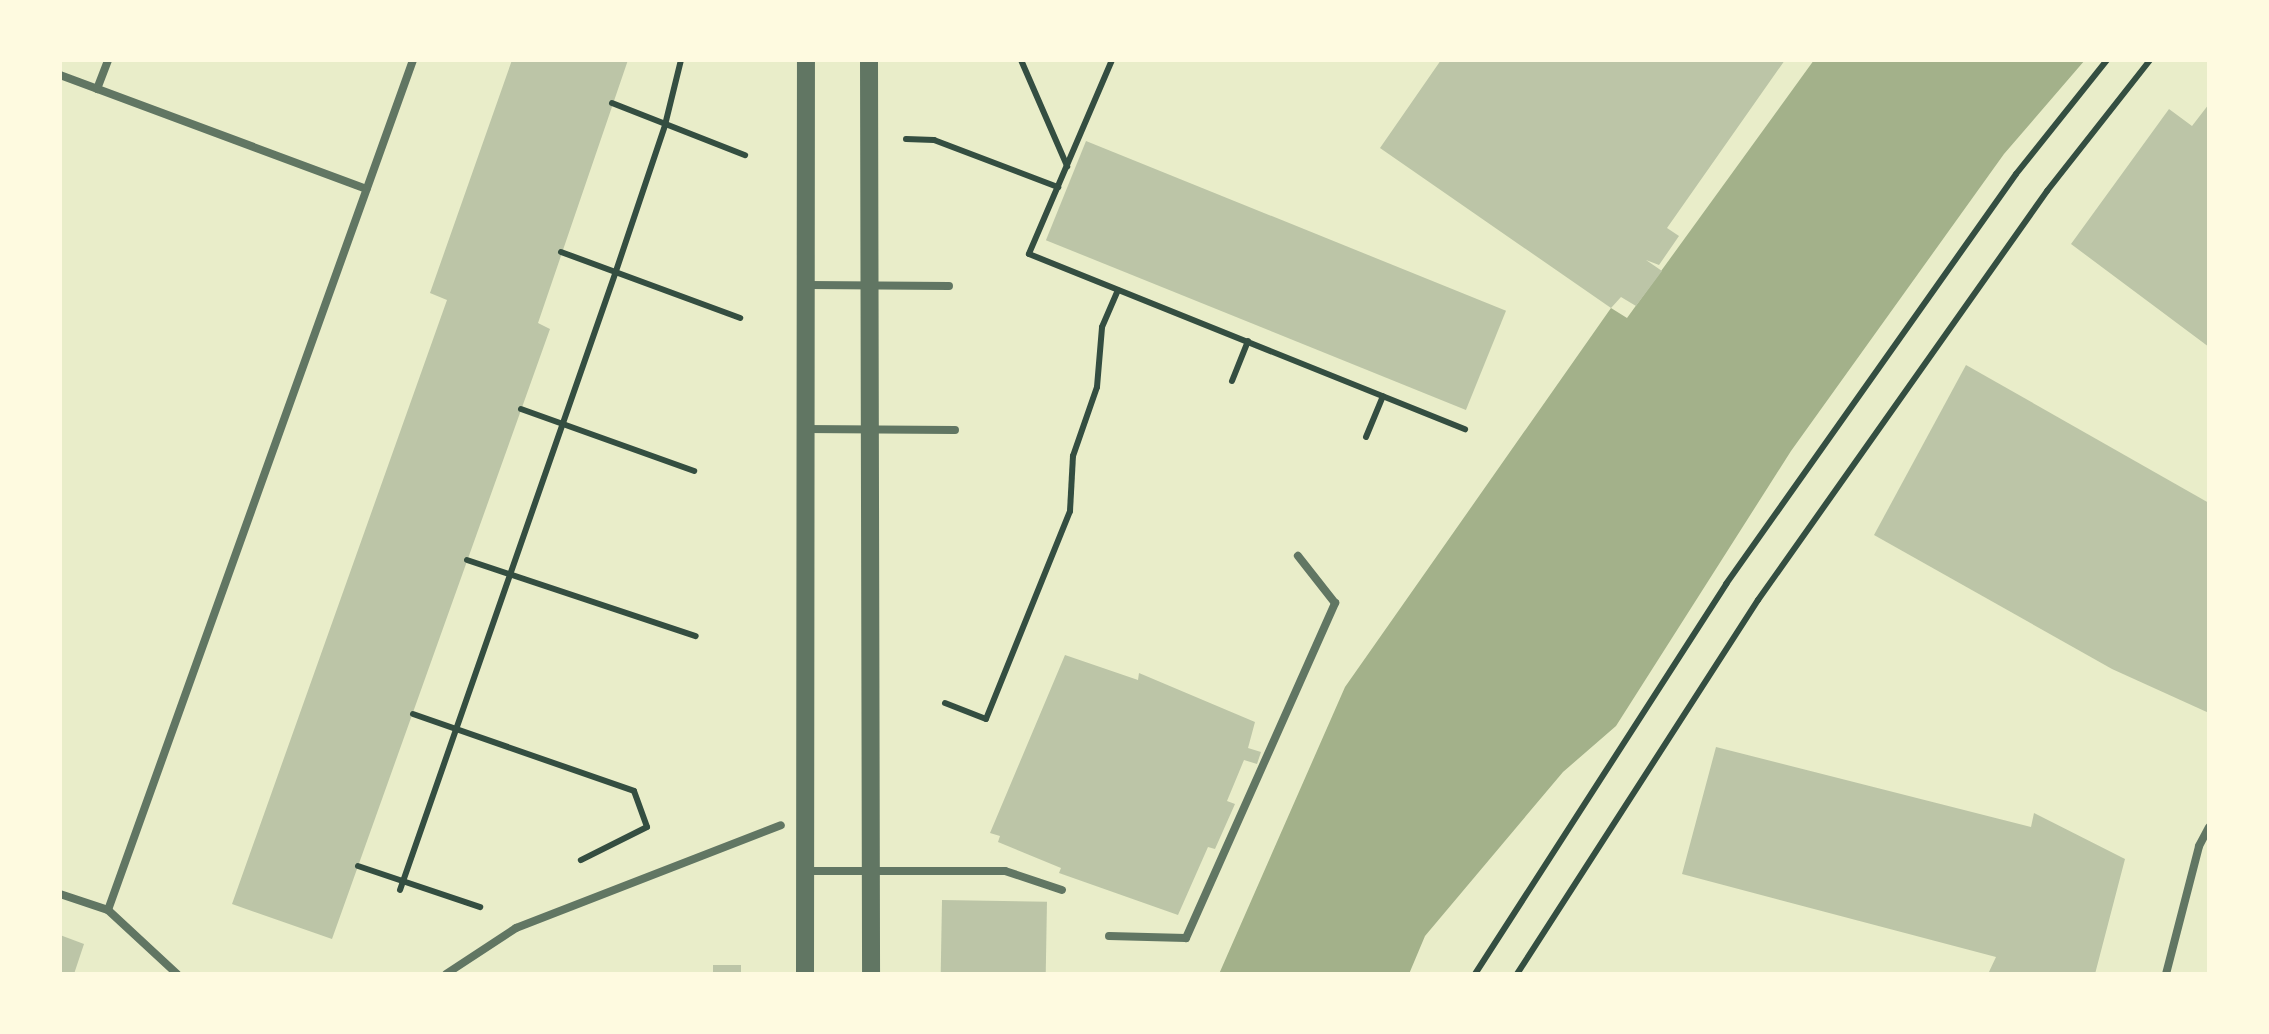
<!DOCTYPE html>
<style>
body{margin:0}
#map{position:relative;width:2269px;height:1034px;overflow:hidden;background:#e9edc9;font-family:"Times New Roman",serif}
div>[style]{position:absolute}
[style*='--x']{left:calc(var(--x)*1px);top:calc(var(--y)*1px);width:calc(var(--w)*1px);rotate:calc(var(--a)*1deg)}
.water>*{inset:0;background:#a3b18a}
.building>*{inset:0;background:#bcc5a7;transform-origin:0 0}
.path>*{height:6px;margin:-3px;padding:0 3px;transform-origin:3px;border-radius:3px;background:#344e41}
.service>*{height:8px;margin:-4px;padding:0 4px;transform-origin:4px;border-radius:4px;background:#617663}
.tertiary>*{height:18px;margin:-9px;padding:0 9px;transform-origin:9px;border-radius:9px;background:#617663}
span{translate:-50% -50%;white-space:nowrap;text-align:center;line-height:1.15;-webkit-text-stroke:10px #fefae0;paint-order:stroke}
.frame{position:absolute;inset:0;border:62px solid #fefae0;pointer-events:none}
</style>
<div id="map">
<div class="water">
<i style="clip-path:polygon(1814px 60px,2085px 60px,2004px 154px,1791px 451px,1616px 726px,1563px 772px,1425px 936px,1409px 974px,1219px 974px,1345px 687px,1611px 308px,1627px 318px)"></i>
</div>
<div class="building">
<i style="clip-path:polygon(512px 60px,628px 60px,538px 323px,550px 329px,332px 939px,232px 904px,447px 300px,430px 293px)"></i>
<i style="clip-path:polygon(1441px 60px,1785px 60px,1667px 228px,1679px 236px,1659px 265px,1646px 260px,1662px 271px,1636px 306px,1621px 297px,1611px 308px,1380px 148px)"></i>
<i style="clip-path:polygon(2209px 104px,2209px 347px,2071px 244px,2169px 109px,2192px 126px)"></i>
<i style="left:1086px;top:141px;width:453px;height:107px;rotate:22deg"></i>
<i style="clip-path:polygon(1966px 365px,2209px 503px,2209px 713px,2112px 669px,1874px 535px)"></i>
<i style="clip-path:polygon(1065px 655px,1138px 680px,1139px 673px,1255px 722px,1248px 748px,1261px 752px,1257px 764px,1244px 760px,1227px 801px,1235px 804px,1215px 849px,1208px 847px,1178px 915px,1059px 873px,1061px 868px,998px 842px,1000px 836px,990px 833px)"></i>
<i style="clip-path:polygon(1716px 747px,2031px 827px,2034px 813px,2125px 859px,2095px 974px,1988px 974px,1996px 957px,1682px 874px)"></i>
<i style="left:942px;top:900px;width:105px;height:74px;rotate:1deg"></i>
<i style="clip-path:polygon(60px 935px,84px 944px,74px 974px,60px 974px)"></i>
<i style="left:741px;top:965px;width:9px;height:28px;rotate:90deg"></i>
</div>
<div class="path">
<i style="--x:1021;--y:60;--w:116;--a:66.5"></i>
<i style="--x:1112;--y:60;--w:211;--a:113.2"></i>
<i style="--x:1029;--y:254;--w:470;--a:21.9"></i>
<i style="--x:612;--y:103;--w:143;--a:21.4"></i>
<i style="--x:906;--y:139;--w:28;--a:2"></i>
<i style="--x:934;--y:140;--w:133;--a:20.8"></i>
<i style="--x:561;--y:252;--w:191;--a:20.2"></i>
<i style="--x:1232;--y:381;--w:43;--a:-68.2"></i>
<i style="--x:521;--y:409;--w:184;--a:19.7"></i>
<i style="--x:1366;--y:437;--w:44;--a:-67.5"></i>
<i style="--x:467;--y:560;--w:241;--a:18.4"></i>
<i style="--x:945;--y:703;--w:44;--a:21.3"></i>
<i style="--x:986;--y:719;--w:224;--a:-68"></i>
<i style="--x:1070;--y:511;--w:55;--a:-86.9"></i>
<i style="--x:1073;--y:456;--w:73;--a:-70.8"></i>
<i style="--x:1097;--y:387;--w:60;--a:-85.2"></i>
<i style="--x:1102;--y:327;--w:40;--a:-66.6"></i>
<i style="--x:413;--y:714;--w:234;--a:19.2"></i>
<i style="--x:634;--y:791;--w:38;--a:70"></i>
<i style="--x:647;--y:827;--w:74;--a:153.4"></i>
<i style="--x:358;--y:866;--w:129;--a:18.6"></i>
<i style="--x:400;--y:890;--w:652;--a:-70.76"></i>
<i style="--x:615;--y:274;--w:157;--a:-71.4"></i>
<i style="--x:665;--y:125;--w:67;--a:-76.2"></i>
<i style="--x:1475;--y:974;--w:464;--a:-57.2"></i>
<i style="--x:1726;--y:584;--w:502;--a:-54.73"></i>
<i style="--x:2016;--y:174;--w:146;--a:-51.4"></i>
<i style="--x:1517;--y:974;--w:445;--a:-57.2"></i>
<i style="--x:1758;--y:600;--w:501;--a:-54.75"></i>
<i style="--x:2047;--y:191;--w:167;--a:-51.8"></i>
</div>
<div class="service">
<i style="--x:60;--y:75;--w:327;--a:20.4"></i>
<i style="--x:97;--y:89;--w:31;--a:-69"></i>
<i style="--x:809;--y:285;--w:140;--a:0.4"></i>
<i style="--x:804;--y:429;--w:151;--a:0.4"></i>
<i style="--x:804;--y:871;--w:201;--a:0"></i>
<i style="--x:1005;--y:871;--w:60;--a:18.4"></i>
<i style="--x:60;--y:894;--w:51;--a:18.4"></i>
<i style="--x:108;--y:910;--w:94;--a:42.8"></i>
<i style="--x:108;--y:910;--w:903;--a:-70.26"></i>
<i style="--x:1109;--y:936;--w:77;--a:1.5"></i>
<i style="--x:1186;--y:938;--w:367;--a:-66"></i>
<i style="--x:1335;--y:603;--w:60;--a:-128.2"></i>
<i style="--x:446;--y:974;--w:84;--a:-33.3"></i>
<i style="--x:516;--y:928;--w:284;--a:-21.2"></i>
<i style="--x:2166;--y:974;--w:132;--a:-75.5"></i>
<i style="--x:2199;--y:846;--w:21;--a:-62"></i>
</div>
<div class="tertiary">
<i style="--x:869;--y:60;--w:914;--a:89.87"></i>
<i style="--x:805;--y:974;--w:914;--a:-89.94"></i>
</div>
<div class="frame"></div>
</div>
